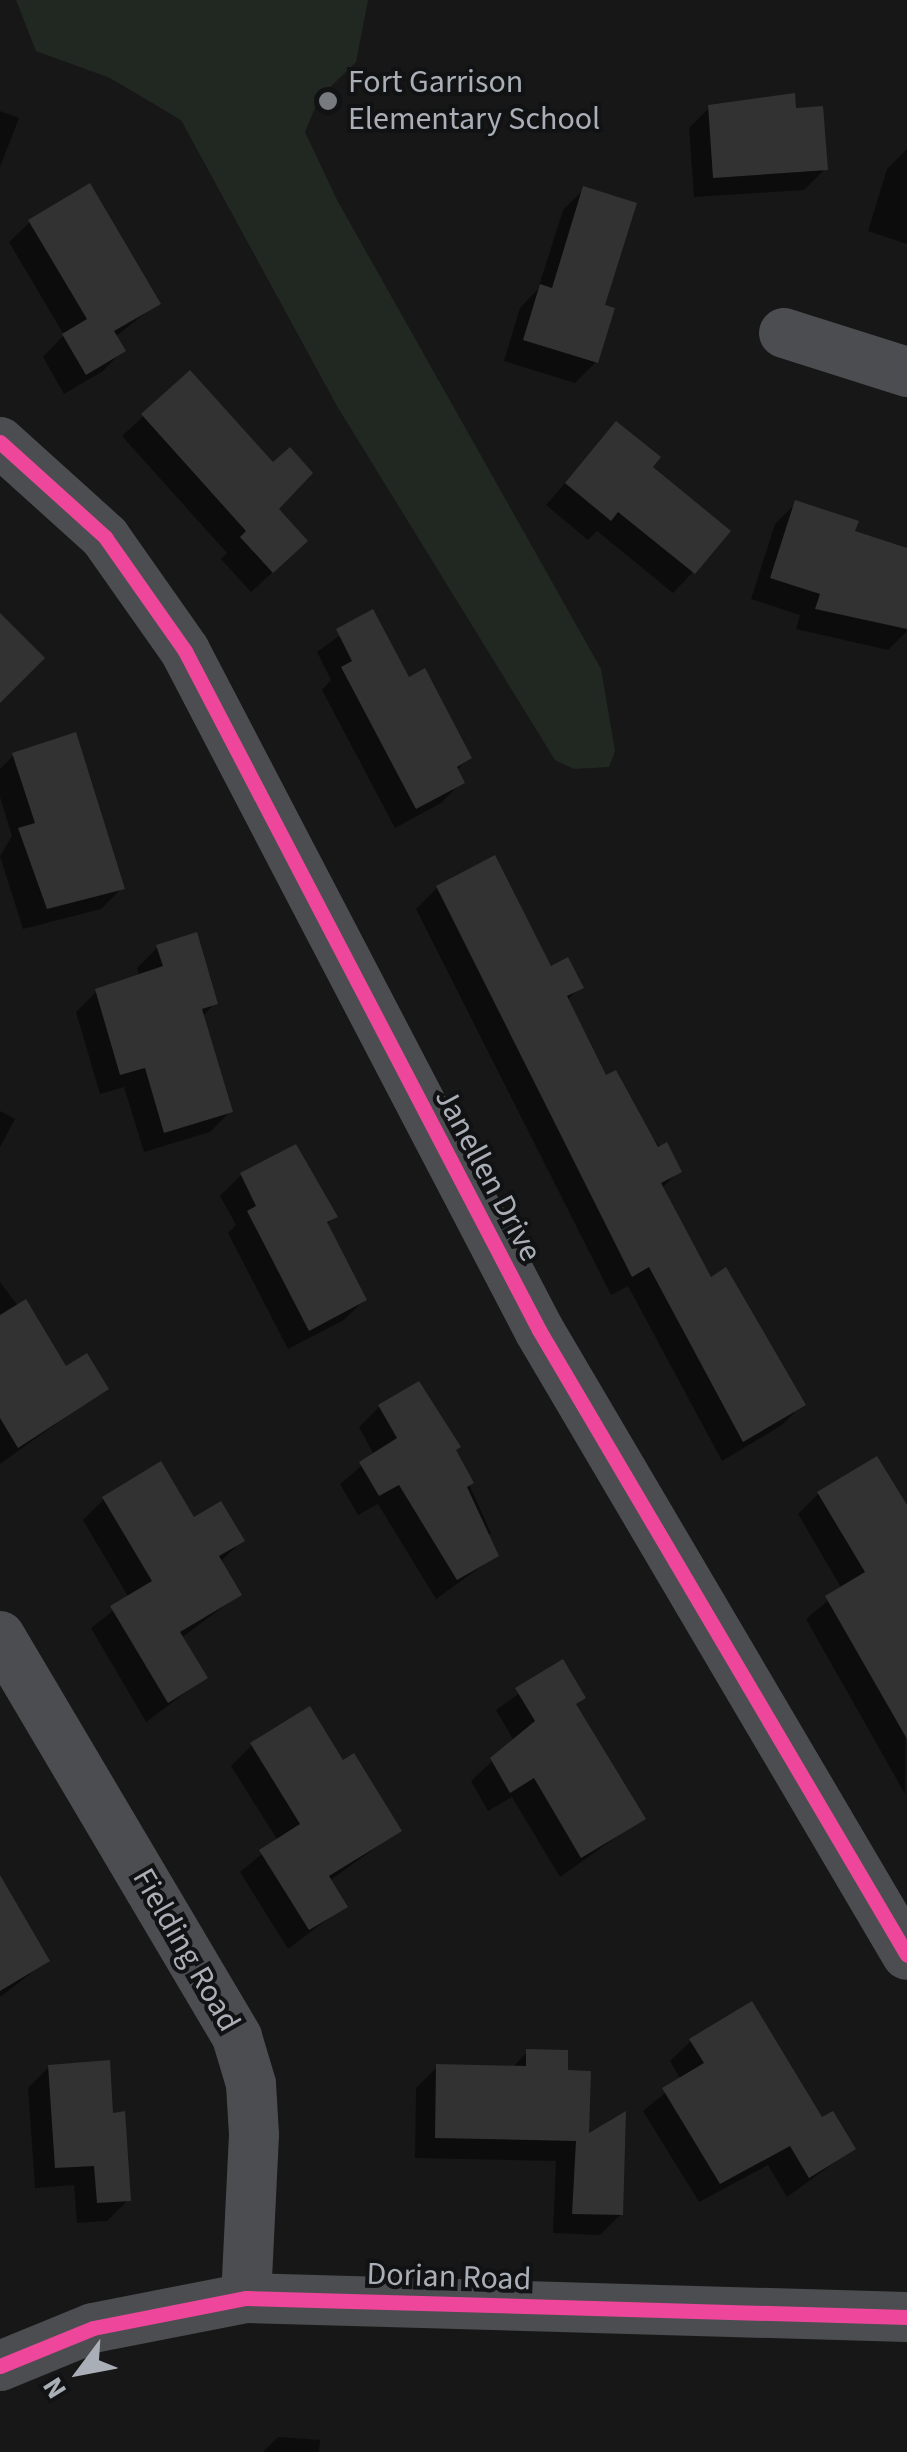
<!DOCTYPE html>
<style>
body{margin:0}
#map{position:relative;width:907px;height:2452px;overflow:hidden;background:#171717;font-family:"Source Sans 3",sans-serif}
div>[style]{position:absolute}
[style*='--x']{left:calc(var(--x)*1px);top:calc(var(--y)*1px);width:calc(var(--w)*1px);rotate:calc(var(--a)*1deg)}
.green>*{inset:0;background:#212821}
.shadow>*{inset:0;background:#0007}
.building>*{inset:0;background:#323232}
.minor>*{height:50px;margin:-25px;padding:0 25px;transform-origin:25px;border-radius:25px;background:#4c4d50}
.cycleway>*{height:15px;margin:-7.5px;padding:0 7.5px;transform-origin:7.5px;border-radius:7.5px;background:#ed469a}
.dots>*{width:28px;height:28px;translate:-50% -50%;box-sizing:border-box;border:5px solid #111213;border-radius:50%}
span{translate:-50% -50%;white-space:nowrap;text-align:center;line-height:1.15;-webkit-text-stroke:8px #111213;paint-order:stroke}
.poi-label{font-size:32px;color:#aaafb7}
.left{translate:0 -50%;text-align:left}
.street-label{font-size:32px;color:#aaafb7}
.north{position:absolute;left:30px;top:2322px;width:100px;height:100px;-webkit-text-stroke:8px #111213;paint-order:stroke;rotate:238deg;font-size:28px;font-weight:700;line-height:40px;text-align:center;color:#aaafb7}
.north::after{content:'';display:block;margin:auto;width:35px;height:45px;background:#aaafb7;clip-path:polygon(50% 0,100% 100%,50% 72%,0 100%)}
</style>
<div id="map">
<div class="green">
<i style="clip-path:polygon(16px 0,368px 0,356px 62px,319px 98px,305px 132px,337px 200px,601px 669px,615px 751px,609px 767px,574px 769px,555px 760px,337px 406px,181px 120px,110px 78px,36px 51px)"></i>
</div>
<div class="shadow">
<i style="clip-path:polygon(710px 107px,825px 169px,804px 190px,694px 197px,689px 128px)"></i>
<i style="clip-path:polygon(0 111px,19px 118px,0 167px)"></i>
<i style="clip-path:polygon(907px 149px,907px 244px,868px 231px,887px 169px)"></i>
<i style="clip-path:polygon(584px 189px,602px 307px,596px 362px,575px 383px,504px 361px,520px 308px,538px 289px,563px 210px)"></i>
<i style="clip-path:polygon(30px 222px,158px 303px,115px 337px,123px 350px,103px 371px,64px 394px,43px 357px,64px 335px,9px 242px)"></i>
<i style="clip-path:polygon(189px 374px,275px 509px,285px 561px,251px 592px,221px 559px,227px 553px,122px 436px)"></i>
<i style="clip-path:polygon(616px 424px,649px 468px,693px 572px,673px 593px,597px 531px,588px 540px,546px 505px)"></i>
<i style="clip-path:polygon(796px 503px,852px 533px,907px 550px,907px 631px,888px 650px,796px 629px,800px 615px,751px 599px,775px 524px)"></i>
<i style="clip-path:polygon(372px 612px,408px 680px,469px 758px,456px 771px,462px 782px,441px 803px,395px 828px,322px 690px,331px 680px,317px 652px)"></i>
<i style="clip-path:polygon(14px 755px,122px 888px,101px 909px,23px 929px,0 856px,12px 836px,0 797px,0 769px)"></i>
<i style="clip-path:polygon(494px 859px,550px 969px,581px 987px,566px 1001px,605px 1078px,679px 1171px,661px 1189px,710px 1280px,803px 1404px,782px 1425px,722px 1461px,628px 1286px,611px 1295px,416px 909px,437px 888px)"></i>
<i style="clip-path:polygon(158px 947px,215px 1003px,202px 1017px,230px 1112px,210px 1132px,144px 1152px,124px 1087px,100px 1094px,76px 1012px,97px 991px,140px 977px,137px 968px)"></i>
<i style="clip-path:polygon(0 1111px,15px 1119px,0 1147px)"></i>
<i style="clip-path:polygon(295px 1148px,335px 1217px,326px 1225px,364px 1300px,344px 1320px,288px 1349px,228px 1233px,236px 1225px,220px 1196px,241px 1175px)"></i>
<i style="clip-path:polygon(0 1282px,65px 1369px,106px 1388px,0 1464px)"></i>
<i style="clip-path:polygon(379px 1407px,454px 1451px,491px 1533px,486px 1537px,496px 1556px,436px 1599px,378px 1504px,358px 1515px,340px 1484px,374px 1455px,359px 1427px)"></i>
<i style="clip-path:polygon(818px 1494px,907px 1510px,905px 1794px,806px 1619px,842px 1589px,798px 1514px)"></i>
<i style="clip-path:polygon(104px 1499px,242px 1541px,220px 1562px,239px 1595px,181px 1638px,205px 1678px,146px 1722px,91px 1628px,129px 1598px,83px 1520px)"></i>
<i style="clip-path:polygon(563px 1662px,583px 1697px,574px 1706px,643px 1818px,560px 1877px,512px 1797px,488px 1811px,471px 1781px,514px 1741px,496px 1710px)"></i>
<i style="clip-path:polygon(252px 1745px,399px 1831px,329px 1881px,345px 1906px,288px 1949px,240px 1872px,278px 1841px,231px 1766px)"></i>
<i style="clip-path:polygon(0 1882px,47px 1961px,0 1997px)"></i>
<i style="clip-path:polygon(691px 2041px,822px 2120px,853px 2149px,787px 2197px,768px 2165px,699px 2202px,643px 2111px,681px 2080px,670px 2061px)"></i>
<i style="clip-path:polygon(527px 2052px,566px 2073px,621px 2214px,600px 2235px,553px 2233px,556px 2161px,415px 2158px,416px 2088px,437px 2067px,511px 2069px)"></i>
<i style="clip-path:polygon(49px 2067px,110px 2115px,128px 2200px,107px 2221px,77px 2223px,74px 2185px,35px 2188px,28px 2088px)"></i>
<i style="clip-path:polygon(278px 2437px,320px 2440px,319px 2452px,263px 2452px)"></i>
</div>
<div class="building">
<i style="clip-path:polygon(795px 93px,796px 108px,823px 106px,828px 170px,713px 178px,708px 105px)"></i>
<i style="clip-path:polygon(90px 183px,161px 304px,114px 331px,126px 351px,86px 375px,62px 334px,87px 319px,28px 220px)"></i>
<i style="clip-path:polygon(583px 186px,637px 203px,605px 305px,615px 308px,598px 363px,523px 340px,540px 284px,552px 288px)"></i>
<i style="clip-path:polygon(190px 370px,273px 462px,290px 447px,313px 473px,279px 509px,308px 541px,273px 573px,240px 537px,246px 531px,141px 414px)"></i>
<i style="clip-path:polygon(616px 421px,661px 457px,653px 467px,731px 531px,695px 574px,618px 512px,611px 521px,565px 483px)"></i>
<i style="clip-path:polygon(795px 500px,859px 521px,855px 531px,907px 548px,907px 629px,815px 609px,820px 594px,770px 578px)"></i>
<i style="clip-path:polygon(373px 609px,409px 677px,425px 668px,472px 758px,457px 767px,465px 783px,416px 809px,341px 667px,352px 661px,336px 629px)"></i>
<i style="clip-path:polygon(0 613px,45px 658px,0 703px)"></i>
<i style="clip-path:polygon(76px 732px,125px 889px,47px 909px,18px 828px,35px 823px,12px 753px)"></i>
<i style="clip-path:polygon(495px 855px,551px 966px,568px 957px,584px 988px,567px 996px,606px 1075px,616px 1070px,658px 1147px,667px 1142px,682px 1172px,661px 1183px,711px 1277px,726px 1267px,806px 1405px,743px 1442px,649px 1267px,632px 1277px,436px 886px)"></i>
<i style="clip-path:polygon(197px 932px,218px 1004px,202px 1009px,233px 1112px,164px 1133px,145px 1068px,120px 1075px,95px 989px,163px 966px,156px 945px)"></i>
<i style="clip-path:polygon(296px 1144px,338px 1217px,327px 1222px,367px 1300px,309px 1331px,247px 1211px,256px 1206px,240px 1173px)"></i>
<i style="clip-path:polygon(26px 1299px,66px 1366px,87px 1353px,109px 1389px,18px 1448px,0 1418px,0 1315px)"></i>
<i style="clip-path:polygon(419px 1381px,461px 1447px,456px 1450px,474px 1483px,467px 1487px,499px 1556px,457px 1580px,399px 1485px,379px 1496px,359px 1462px,397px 1438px,378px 1405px)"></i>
<i style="clip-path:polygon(877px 1456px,907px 1505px,907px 1739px,825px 1596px,865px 1572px,817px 1492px)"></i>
<i style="clip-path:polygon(161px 1461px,194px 1517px,221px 1501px,245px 1541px,219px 1556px,242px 1595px,180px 1632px,208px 1678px,168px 1703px,110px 1606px,152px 1581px,102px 1497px)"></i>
<i style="clip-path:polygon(563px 1659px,586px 1698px,576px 1704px,646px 1819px,581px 1858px,534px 1778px,510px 1793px,490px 1758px,535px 1721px,515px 1688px)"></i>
<i style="clip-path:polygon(310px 1706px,343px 1760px,354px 1753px,402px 1831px,329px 1876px,348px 1907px,309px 1930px,259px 1850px,300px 1824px,250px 1743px)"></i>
<i style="clip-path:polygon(0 1875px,50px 1961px,0 1991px)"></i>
<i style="clip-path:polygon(752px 2001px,822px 2117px,833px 2111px,856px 2149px,809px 2178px,790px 2146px,720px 2184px,662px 2088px,704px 2063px,689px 2039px)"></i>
<i style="clip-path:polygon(526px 2049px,568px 2050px,568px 2070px,591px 2071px,589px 2133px,626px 2111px,623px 2215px,572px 2214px,576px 2141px,435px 2138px,436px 2064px,526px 2066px)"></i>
<i style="clip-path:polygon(110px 2060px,113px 2113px,125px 2111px,131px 2201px,97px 2203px,94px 2166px,55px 2168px,48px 2065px)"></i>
</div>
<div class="minor">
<i style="--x:784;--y:333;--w:129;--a:17.6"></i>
<i style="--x:0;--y:442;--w:142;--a:42.1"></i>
<i style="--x:105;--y:537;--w:139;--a:54.9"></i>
<i style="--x:185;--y:651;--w:766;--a:62.46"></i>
<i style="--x:539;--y:1330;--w:725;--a:59.51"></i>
<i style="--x:0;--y:1636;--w:466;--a:59.4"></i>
<i style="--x:237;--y:2037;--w:49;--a:73.4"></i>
<i style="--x:251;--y:2084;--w:51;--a:86.6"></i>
<i style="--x:254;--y:2135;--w:163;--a:92.8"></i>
<i style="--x:0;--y:2366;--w:100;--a:-22.2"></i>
<i style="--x:93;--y:2328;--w:156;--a:-11.1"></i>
<i style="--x:246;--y:2298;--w:661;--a:1.65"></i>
</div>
<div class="cycleway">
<i style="--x:0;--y:442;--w:142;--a:42.1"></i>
<i style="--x:105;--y:537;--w:139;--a:54.9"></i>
<i style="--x:185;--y:651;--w:766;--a:62.46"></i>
<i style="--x:539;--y:1330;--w:725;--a:59.51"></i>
<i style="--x:0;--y:2366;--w:100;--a:-22.2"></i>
<i style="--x:93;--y:2328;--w:156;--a:-11.1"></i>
<i style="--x:246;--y:2298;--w:661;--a:1.65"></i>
</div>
<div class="dots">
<i style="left:328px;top:101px;background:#777a7f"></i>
</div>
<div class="poi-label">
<span class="left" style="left:348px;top:101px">Fort Garrison<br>Elementary School</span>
</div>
<div class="street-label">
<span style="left:488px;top:1175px;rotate:62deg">Janellen Drive</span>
<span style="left:186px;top:1950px;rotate:60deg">Fielding Road</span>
<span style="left:449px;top:2277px;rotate:2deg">Dorian Road</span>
</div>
<div class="north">N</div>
</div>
